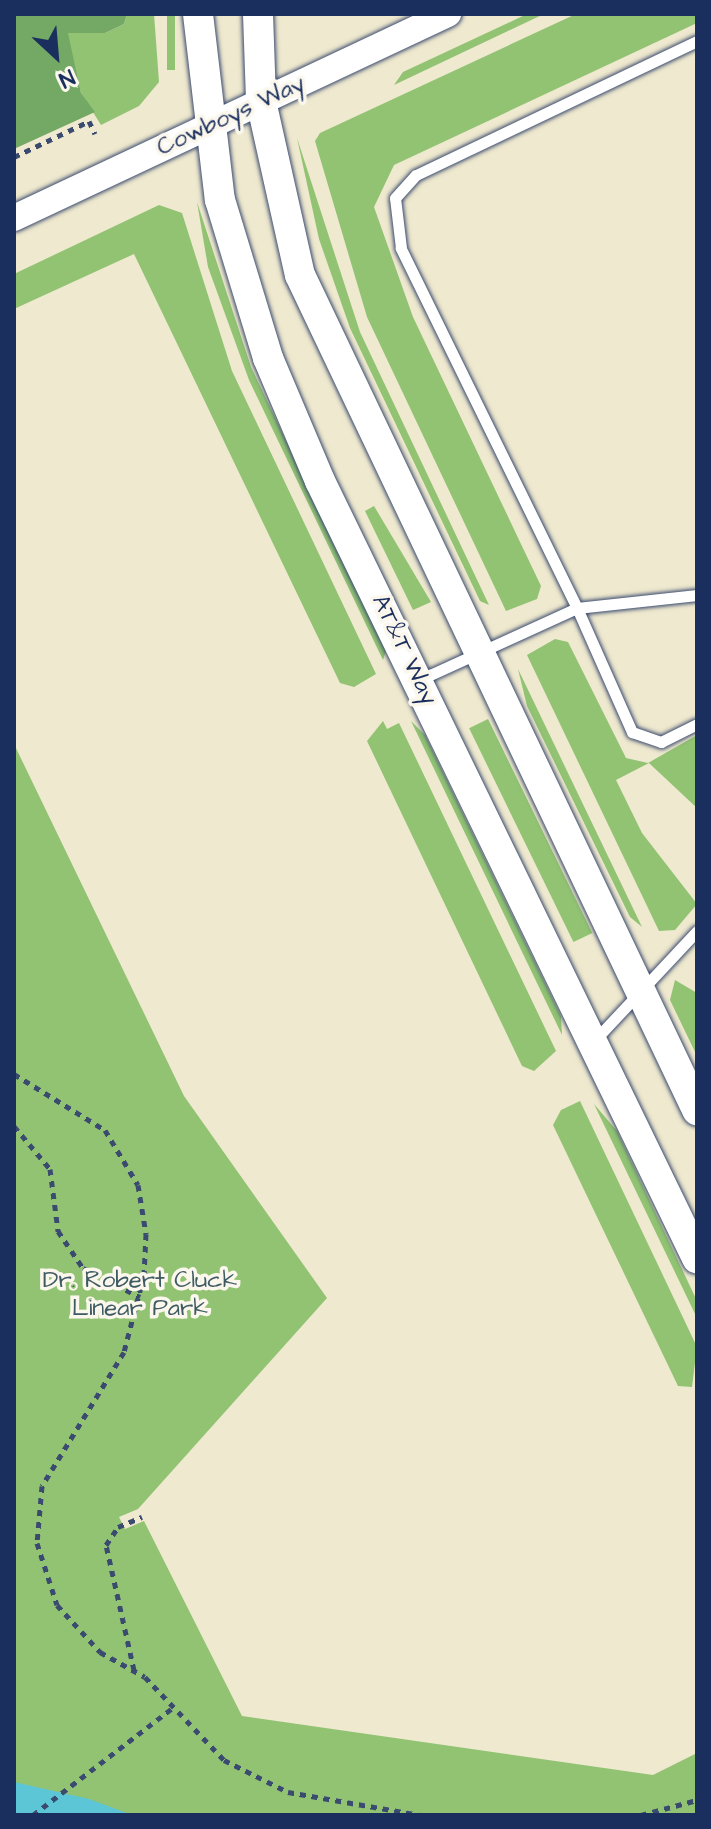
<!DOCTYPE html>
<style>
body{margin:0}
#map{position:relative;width:711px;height:1829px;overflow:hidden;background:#efe9cf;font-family:"Architects Daughter",sans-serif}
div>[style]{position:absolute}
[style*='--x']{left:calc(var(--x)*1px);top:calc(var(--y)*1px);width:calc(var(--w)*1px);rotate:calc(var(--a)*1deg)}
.green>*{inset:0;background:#91c373;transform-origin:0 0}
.forest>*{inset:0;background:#74a965}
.water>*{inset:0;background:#5cc6d7}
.path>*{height:5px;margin-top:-2.5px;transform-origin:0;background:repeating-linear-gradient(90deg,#3b4b6f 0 6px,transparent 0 12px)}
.roads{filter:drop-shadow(0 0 2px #3b4b6f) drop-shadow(0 0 2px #3b4b6f)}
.service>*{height:11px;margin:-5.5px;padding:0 5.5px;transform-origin:5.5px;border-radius:5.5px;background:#fff}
.tertiary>*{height:26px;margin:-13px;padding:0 13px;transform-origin:13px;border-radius:13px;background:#fff}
.secondary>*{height:30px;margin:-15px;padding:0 15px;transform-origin:15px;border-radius:15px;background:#fff}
span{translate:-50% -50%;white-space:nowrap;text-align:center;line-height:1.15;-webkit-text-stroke:7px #fbf7ec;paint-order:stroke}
.street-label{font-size:24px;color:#1b2f5e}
.park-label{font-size:24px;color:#3e5b64}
.frame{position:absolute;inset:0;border:16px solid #1b2f5e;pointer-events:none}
.north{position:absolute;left:16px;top:16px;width:80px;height:80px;-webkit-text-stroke:6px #fbf7ec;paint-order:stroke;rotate:154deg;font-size:22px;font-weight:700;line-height:32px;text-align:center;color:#1b2f5e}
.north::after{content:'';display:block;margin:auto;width:28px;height:36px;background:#1b2f5e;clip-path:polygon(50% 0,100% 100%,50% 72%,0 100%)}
</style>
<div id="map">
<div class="green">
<i style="clip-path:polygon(127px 14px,154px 14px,159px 82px,139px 106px,101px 125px,81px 93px,67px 33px,105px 33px,124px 24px)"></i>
<i style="left:167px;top:14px;width:8px;height:56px"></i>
<i style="clip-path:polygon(527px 14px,544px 14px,394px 85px,403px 72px)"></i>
<i style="clip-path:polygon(576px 14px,697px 14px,697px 23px,394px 165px,374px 207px,413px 317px,541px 586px,537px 599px,506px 611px,367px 317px,315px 141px,320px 133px)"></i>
<i style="clip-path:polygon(297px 138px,360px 332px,489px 605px,480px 601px,350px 328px,319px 239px)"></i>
<i style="clip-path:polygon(197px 202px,251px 367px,386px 651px,383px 660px,249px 380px,208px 267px)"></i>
<i style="clip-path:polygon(159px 205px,182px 213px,232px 371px,376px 674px,354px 687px,340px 683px,134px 254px,14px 309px,14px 274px)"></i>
<i style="clip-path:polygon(374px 506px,431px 602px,413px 610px,365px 511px)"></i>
<i style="clip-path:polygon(555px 639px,568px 642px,626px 758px,648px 763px,697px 735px,697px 808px,649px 763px,616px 780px,642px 833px,697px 904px,675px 930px,659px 931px,527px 655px)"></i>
<i style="clip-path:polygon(518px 669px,642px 927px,630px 917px,527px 706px)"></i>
<i style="left:488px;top:719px;width:238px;height:21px;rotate:64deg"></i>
<i style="clip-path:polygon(383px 721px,387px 729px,399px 723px,556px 1051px,534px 1071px,522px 1066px,367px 741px)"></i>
<i style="clip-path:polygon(411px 721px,425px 735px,561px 1016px,562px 1035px)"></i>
<i style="clip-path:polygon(14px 744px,184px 1096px,327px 1298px,138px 1509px,119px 1517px,125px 1529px,144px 1521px,242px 1716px,653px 1775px,697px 1753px,697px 1815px,14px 1815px)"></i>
<i style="clip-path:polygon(675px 980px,697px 993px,697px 1056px,670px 1000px)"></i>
<i style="clip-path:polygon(580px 1101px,697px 1347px,692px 1387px,678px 1386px,553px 1125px,561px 1110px)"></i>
<i style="clip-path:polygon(594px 1104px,617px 1131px,697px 1301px,697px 1318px)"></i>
</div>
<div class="forest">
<i style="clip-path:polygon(14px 14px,127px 14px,124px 24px,105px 33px,68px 33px,81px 93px,95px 112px,14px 149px)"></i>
</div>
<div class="water">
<i style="clip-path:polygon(14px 1782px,89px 1799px,132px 1815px,14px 1815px)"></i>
</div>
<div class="path">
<i style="--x:14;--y:157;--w:83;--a:-25.6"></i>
<i style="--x:89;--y:121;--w:14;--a:65"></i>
<i style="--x:14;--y:1074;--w:107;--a:31.6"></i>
<i style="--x:105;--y:1130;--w:64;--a:59"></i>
<i style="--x:138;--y:1185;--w:50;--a:80.7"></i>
<i style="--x:146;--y:1234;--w:41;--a:92.8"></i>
<i style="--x:144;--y:1275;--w:80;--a:104.6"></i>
<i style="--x:124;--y:1352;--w:157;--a:121.5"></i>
<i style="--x:42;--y:1486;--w:57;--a:95"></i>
<i style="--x:37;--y:1543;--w:65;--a:72.1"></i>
<i style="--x:57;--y:1605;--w:64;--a:47.5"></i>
<i style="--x:100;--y:1652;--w:51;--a:29.1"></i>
<i style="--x:145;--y:1677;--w:115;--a:46.4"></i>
<i style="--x:224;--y:1760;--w:72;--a:26.6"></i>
<i style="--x:288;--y:1792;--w:134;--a:9.9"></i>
<i style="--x:14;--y:1126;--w:56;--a:50.1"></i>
<i style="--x:50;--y:1169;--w:63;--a:82.6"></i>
<i style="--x:58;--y:1231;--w:45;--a:56"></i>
<i style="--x:83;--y:1268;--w:64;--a:27"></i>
<i style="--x:134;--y:1670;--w:128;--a:-102.6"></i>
<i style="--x:106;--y:1545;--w:22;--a:-56"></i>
<i style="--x:118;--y:1527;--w:26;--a:-23"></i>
<i style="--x:33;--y:1815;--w:178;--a:-37.5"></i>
<i style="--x:641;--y:1815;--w:58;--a:-15"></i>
</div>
<div class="roads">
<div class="service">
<i style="--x:697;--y:595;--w:121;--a:173.8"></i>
<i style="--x:577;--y:608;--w:136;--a:66.1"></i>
<i style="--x:632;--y:732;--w:31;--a:19"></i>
<i style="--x:661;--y:742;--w:40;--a:-26.6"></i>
<i style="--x:419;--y:680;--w:174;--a:-24.5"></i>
<i style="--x:577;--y:608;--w:401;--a:-116.1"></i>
<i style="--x:401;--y:248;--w:50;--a:-96.8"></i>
<i style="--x:395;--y:198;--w:31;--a:-48"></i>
<i style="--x:416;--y:175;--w:311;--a:-25.5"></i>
<i style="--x:593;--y:1042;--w:152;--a:-46.9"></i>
</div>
<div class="tertiary">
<i style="--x:14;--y:218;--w:480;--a:-25.2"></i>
</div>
<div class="secondary">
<i style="--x:198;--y:14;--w:187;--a:83.3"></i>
<i style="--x:220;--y:200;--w:165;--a:73.1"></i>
<i style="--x:268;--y:358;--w:134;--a:67.1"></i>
<i style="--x:320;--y:481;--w:864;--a:64.12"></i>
<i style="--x:258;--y:14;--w:87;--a:88"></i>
<i style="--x:261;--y:101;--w:178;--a:77.4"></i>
<i style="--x:300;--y:275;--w:925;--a:64.57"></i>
</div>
</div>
<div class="street-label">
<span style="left:231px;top:116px;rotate:-25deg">Cowboys Way</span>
<span style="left:404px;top:650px;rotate:64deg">AT&amp;T Way</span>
</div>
<div class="park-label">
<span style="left:140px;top:1295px">Dr. Robert Cluck<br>Linear Park</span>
</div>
<div class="frame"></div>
<div class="north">N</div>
</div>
